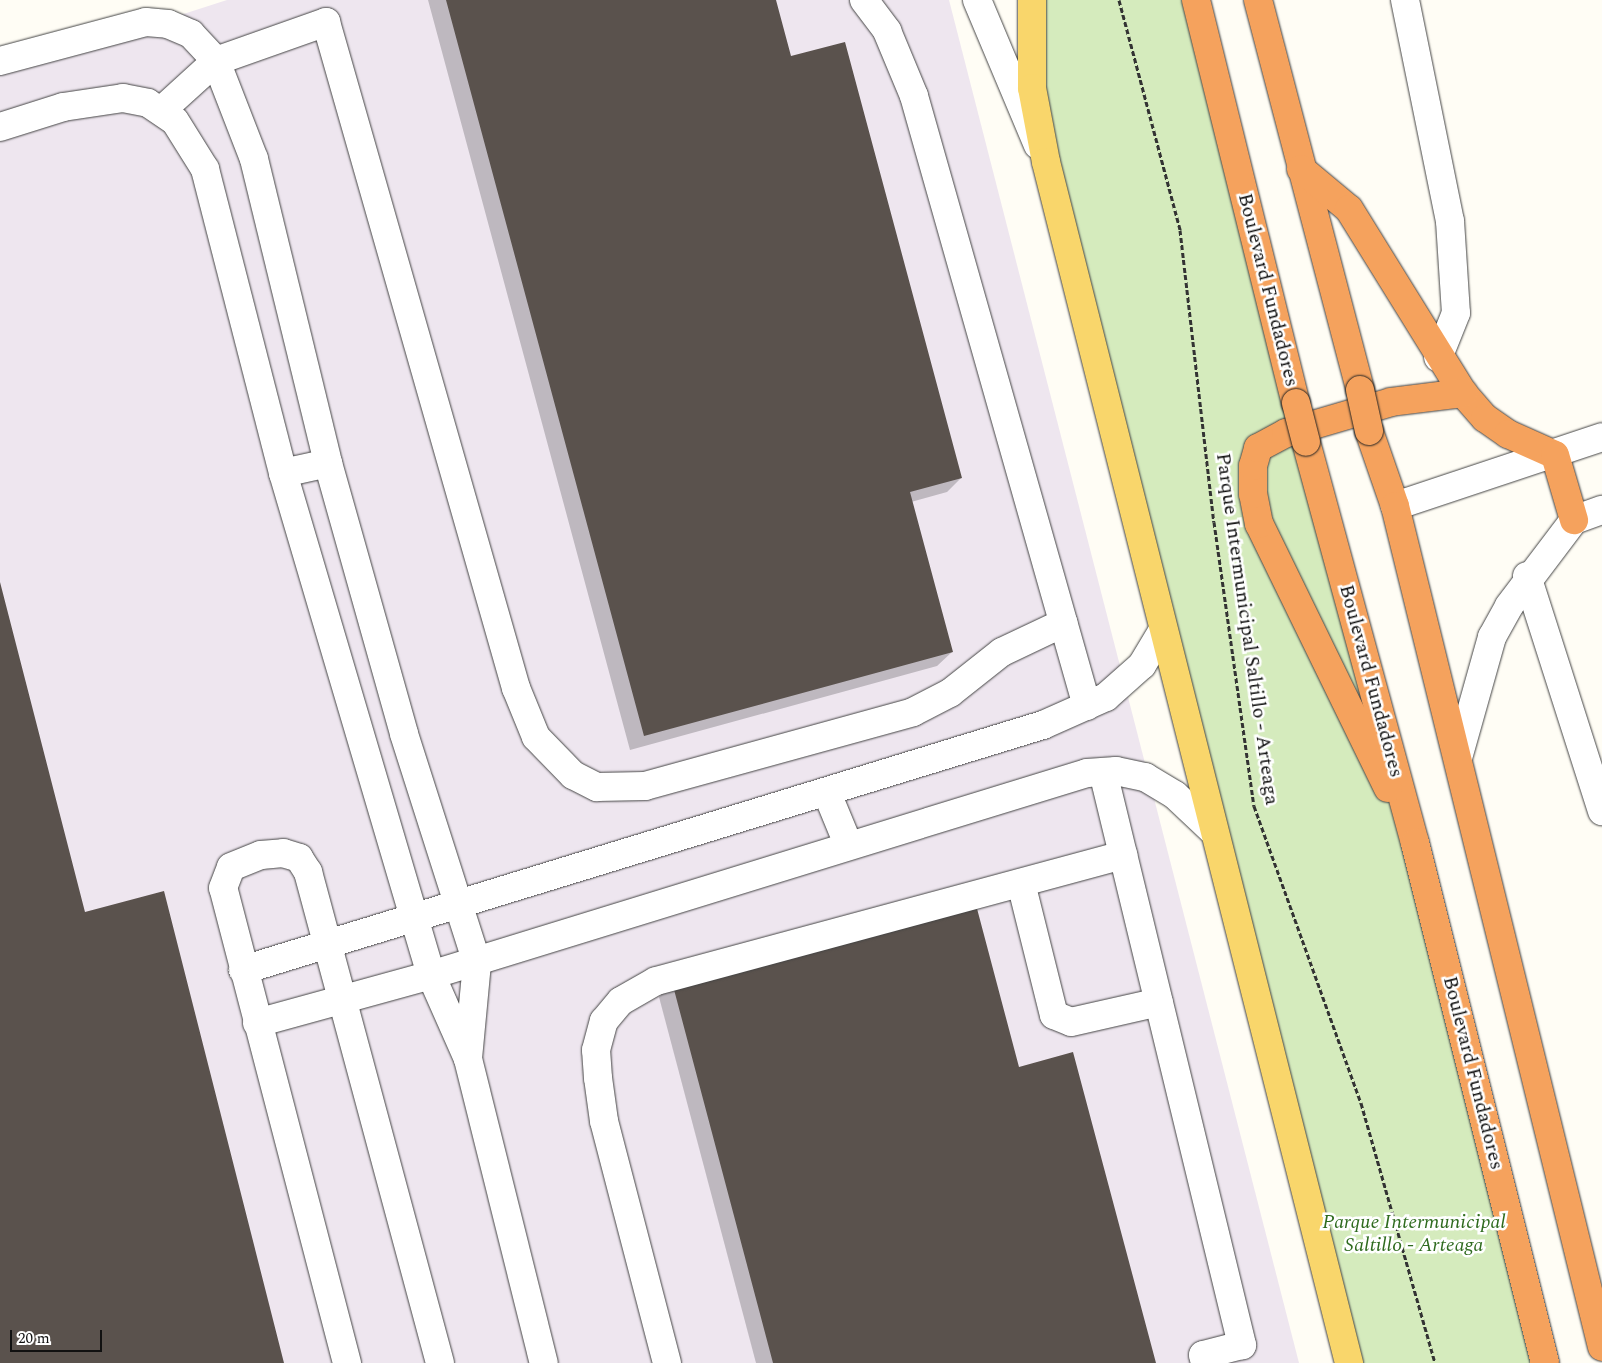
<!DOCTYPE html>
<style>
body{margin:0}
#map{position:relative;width:1602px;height:1363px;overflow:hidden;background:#fffdf5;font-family:Spectral,serif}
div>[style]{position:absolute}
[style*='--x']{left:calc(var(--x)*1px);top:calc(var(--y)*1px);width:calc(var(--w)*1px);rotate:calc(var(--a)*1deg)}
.industrial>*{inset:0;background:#eee6ef}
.green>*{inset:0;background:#d5ebbd}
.shadow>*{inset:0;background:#0003}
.building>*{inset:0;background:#5a524d}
.path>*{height:3px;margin-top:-1.5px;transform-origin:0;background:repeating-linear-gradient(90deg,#333 0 5px,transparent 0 7.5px)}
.roads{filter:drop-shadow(0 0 1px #444) drop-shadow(0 0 1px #444)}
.minor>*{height:28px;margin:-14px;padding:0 14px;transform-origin:14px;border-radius:14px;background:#fff}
.major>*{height:28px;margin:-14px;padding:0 14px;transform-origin:14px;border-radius:14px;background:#f9d66b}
.highway>*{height:28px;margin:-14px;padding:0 14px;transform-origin:14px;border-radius:14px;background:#f5a25d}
.bridges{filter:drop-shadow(0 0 1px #222) drop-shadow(0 0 1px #222)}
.highway-bridge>*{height:28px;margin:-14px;padding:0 14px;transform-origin:14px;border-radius:14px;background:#f5a25d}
span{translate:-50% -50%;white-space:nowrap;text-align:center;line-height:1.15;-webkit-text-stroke:5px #fff;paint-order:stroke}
.street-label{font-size:20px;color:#111}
.park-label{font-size:20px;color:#2f6b1f;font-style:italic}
.scale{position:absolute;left:10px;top:1330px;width:92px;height:22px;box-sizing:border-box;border:2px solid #111;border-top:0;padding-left:6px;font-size:15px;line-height:18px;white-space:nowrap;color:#111;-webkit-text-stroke:4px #fff;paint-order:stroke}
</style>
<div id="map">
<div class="industrial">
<i style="clip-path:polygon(227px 0,949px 0,1299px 1363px,0 1363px,0 73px)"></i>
</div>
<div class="green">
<i style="clip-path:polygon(1042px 0,1196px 0,1543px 1363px,1349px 1363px,1032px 88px)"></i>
</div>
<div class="shadow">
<i style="clip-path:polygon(428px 0,775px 0,790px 58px,961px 478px,947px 492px,911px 502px,952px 652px,937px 666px,630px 750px)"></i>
<i style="clip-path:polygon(673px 983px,1019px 1068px,1155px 1363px,756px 1363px,659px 997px)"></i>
</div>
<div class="building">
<i style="clip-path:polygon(446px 0,776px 0,791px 56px,845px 42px,962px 478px,910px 492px,953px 652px,644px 736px)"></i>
<i style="clip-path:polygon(0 582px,85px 912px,164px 891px,284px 1363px,0 1363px)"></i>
<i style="clip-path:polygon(975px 901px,1019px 1067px,1073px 1052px,1156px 1363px,773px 1363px,672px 982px)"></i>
</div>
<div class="path">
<i style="--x:1119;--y:0;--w:238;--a:75.1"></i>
<i style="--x:1180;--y:230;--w:294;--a:83.4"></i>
<i style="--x:1214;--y:522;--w:287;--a:82"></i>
<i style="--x:1254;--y:806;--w:316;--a:70.2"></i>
<i style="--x:1361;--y:1103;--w:270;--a:74.1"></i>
</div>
<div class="roads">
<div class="minor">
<i style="--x:864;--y:0;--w:39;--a:53"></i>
<i style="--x:887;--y:31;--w:70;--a:67.4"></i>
<i style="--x:914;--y:96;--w:634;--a:74.17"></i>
<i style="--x:977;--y:0;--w:157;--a:67.2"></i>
<i style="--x:1405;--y:0;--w:226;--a:78.5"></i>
<i style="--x:1450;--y:221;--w:92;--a:86.3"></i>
<i style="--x:1456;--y:313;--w:48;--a:111.8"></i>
<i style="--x:0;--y:61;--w:151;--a:-15"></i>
<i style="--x:146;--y:22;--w:22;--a:5"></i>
<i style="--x:168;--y:24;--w:25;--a:23"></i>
<i style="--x:191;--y:34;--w:37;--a:47"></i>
<i style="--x:216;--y:61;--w:105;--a:68.8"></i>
<i style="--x:254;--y:159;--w:313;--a:76.3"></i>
<i style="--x:328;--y:463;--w:281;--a:74.3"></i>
<i style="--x:404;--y:734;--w:240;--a:72.3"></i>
<i style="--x:477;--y:963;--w:96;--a:95.4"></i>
<i style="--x:162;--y:110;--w:73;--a:-42.2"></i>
<i style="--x:216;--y:61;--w:117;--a:-19.5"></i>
<i style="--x:326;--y:22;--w:693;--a:74.08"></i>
<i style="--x:516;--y:688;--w:53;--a:67.8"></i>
<i style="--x:536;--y:737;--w:53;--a:45.8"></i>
<i style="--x:573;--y:775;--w:27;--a:27"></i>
<i style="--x:597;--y:787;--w:48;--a:-1.2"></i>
<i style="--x:645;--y:786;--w:278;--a:-15.4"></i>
<i style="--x:913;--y:712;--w:42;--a:-27.2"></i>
<i style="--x:950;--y:693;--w:66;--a:-38.3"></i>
<i style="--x:1002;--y:652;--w:68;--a:-25.4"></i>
<i style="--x:0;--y:127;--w:66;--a:-17.6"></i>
<i style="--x:63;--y:107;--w:61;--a:-8.5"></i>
<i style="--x:123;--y:98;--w:25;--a:11"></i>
<i style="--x:148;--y:103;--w:32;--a:34"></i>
<i style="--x:175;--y:121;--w:57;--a:58"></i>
<i style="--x:205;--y:169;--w:314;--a:75.6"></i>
<i style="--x:283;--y:473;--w:523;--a:73.57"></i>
<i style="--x:431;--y:975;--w:686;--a:-17.12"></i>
<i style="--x:1087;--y:773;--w:29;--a:-4"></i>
<i style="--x:1116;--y:771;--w:30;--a:12"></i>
<i style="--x:1145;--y:777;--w:35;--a:31"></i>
<i style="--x:1175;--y:795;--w:50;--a:43.4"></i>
<i style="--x:283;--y:473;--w:46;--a:-12.5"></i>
<i style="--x:1395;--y:506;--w:218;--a:-18.4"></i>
<i style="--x:1527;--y:576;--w:247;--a:72.3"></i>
<i style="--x:1458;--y:758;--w:126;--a:-74.3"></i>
<i style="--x:1492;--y:637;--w:35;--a:-61"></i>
<i style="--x:1509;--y:606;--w:108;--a:-52.9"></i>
<i style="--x:1574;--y:520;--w:30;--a:-20"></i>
<i style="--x:1103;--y:772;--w:590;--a:76.36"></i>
<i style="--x:1242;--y:1345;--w:40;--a:165.6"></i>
<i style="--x:1203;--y:1355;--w:8;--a:76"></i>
<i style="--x:827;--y:793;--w:55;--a:67.6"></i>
<i style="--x:1021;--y:883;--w:136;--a:76"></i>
<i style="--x:1054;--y:1015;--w:18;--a:22"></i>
<i style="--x:1071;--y:1022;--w:90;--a:-12.8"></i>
<i style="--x:243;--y:970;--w:837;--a:-17.03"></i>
<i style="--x:1043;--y:725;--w:69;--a:-24"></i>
<i style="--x:1106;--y:697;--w:48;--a:-41.6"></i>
<i style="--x:1142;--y:665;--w:39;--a:-59"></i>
<i style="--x:257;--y:1023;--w:180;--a:-15.4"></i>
<i style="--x:431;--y:975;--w:92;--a:66.2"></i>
<i style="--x:468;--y:1059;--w:313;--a:76"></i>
<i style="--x:347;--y:1363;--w:491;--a:-104.6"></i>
<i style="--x:223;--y:888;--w:22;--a:-69"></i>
<i style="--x:231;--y:867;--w:32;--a:-22"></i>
<i style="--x:261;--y:855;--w:22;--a:-5"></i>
<i style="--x:283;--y:853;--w:17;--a:17"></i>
<i style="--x:299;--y:858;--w:17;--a:57"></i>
<i style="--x:308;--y:872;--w:508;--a:74.95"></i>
<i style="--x:667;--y:1363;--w:250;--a:-104.6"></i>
<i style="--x:604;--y:1121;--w:43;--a:-97.9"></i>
<i style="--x:598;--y:1078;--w:28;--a:-94"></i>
<i style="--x:596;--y:1050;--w:30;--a:-75"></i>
<i style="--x:604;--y:1021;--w:26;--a:-50"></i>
<i style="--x:621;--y:1001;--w:40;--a:-29.7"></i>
<i style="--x:656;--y:981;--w:484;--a:-15.1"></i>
</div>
<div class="major">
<i style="--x:1032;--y:0;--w:88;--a:90"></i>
<i style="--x:1032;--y:88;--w:75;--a:79.3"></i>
<i style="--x:1046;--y:162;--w:1239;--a:75.84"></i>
</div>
<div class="highway">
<i style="--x:1196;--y:0;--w:415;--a:76.1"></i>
<i style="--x:1258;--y:0;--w:403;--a:75.3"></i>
<i style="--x:1301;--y:169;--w:62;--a:39.8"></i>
<i style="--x:1349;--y:209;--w:216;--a:58.2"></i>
<i style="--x:1463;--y:393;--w:33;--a:49"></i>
<i style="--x:1485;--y:418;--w:28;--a:35"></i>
<i style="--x:1508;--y:434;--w:51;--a:24.1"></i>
<i style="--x:1555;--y:455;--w:68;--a:73.7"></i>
<i style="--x:1369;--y:431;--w:79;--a:70.9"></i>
<i style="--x:1395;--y:506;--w:866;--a:76.17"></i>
<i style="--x:1306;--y:442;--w:416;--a:74.8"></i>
<i style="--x:1415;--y:843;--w:536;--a:75.96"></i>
<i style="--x:1388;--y:788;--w:294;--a:-116"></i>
<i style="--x:1259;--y:524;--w:31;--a:-101"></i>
<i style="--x:1253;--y:494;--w:28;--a:-90"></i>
<i style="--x:1253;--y:466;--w:19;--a:-74"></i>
<i style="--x:1258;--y:448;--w:32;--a:-28"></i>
<i style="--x:1286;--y:433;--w:109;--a:-16.4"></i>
<i style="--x:1391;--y:402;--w:73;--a:-7.1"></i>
</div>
</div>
<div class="bridges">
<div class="highway-bridge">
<i style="--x:1360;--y:390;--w:42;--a:77.6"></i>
<i style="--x:1296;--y:403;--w:40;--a:75.6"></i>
</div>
</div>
<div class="street-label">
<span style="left:1268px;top:290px;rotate:76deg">Boulevard Fundadores</span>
<span style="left:1247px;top:629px;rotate:82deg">Parque Intermunicipal Saltillo - Arteaga</span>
<span style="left:1371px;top:681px;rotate:75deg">Boulevard Fundadores</span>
<span style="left:1473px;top:1073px;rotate:76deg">Boulevard Fundadores</span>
</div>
<div class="park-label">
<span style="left:1414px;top:1234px">Parque Intermunicipal<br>Saltillo - Arteaga</span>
</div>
<div class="scale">20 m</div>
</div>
